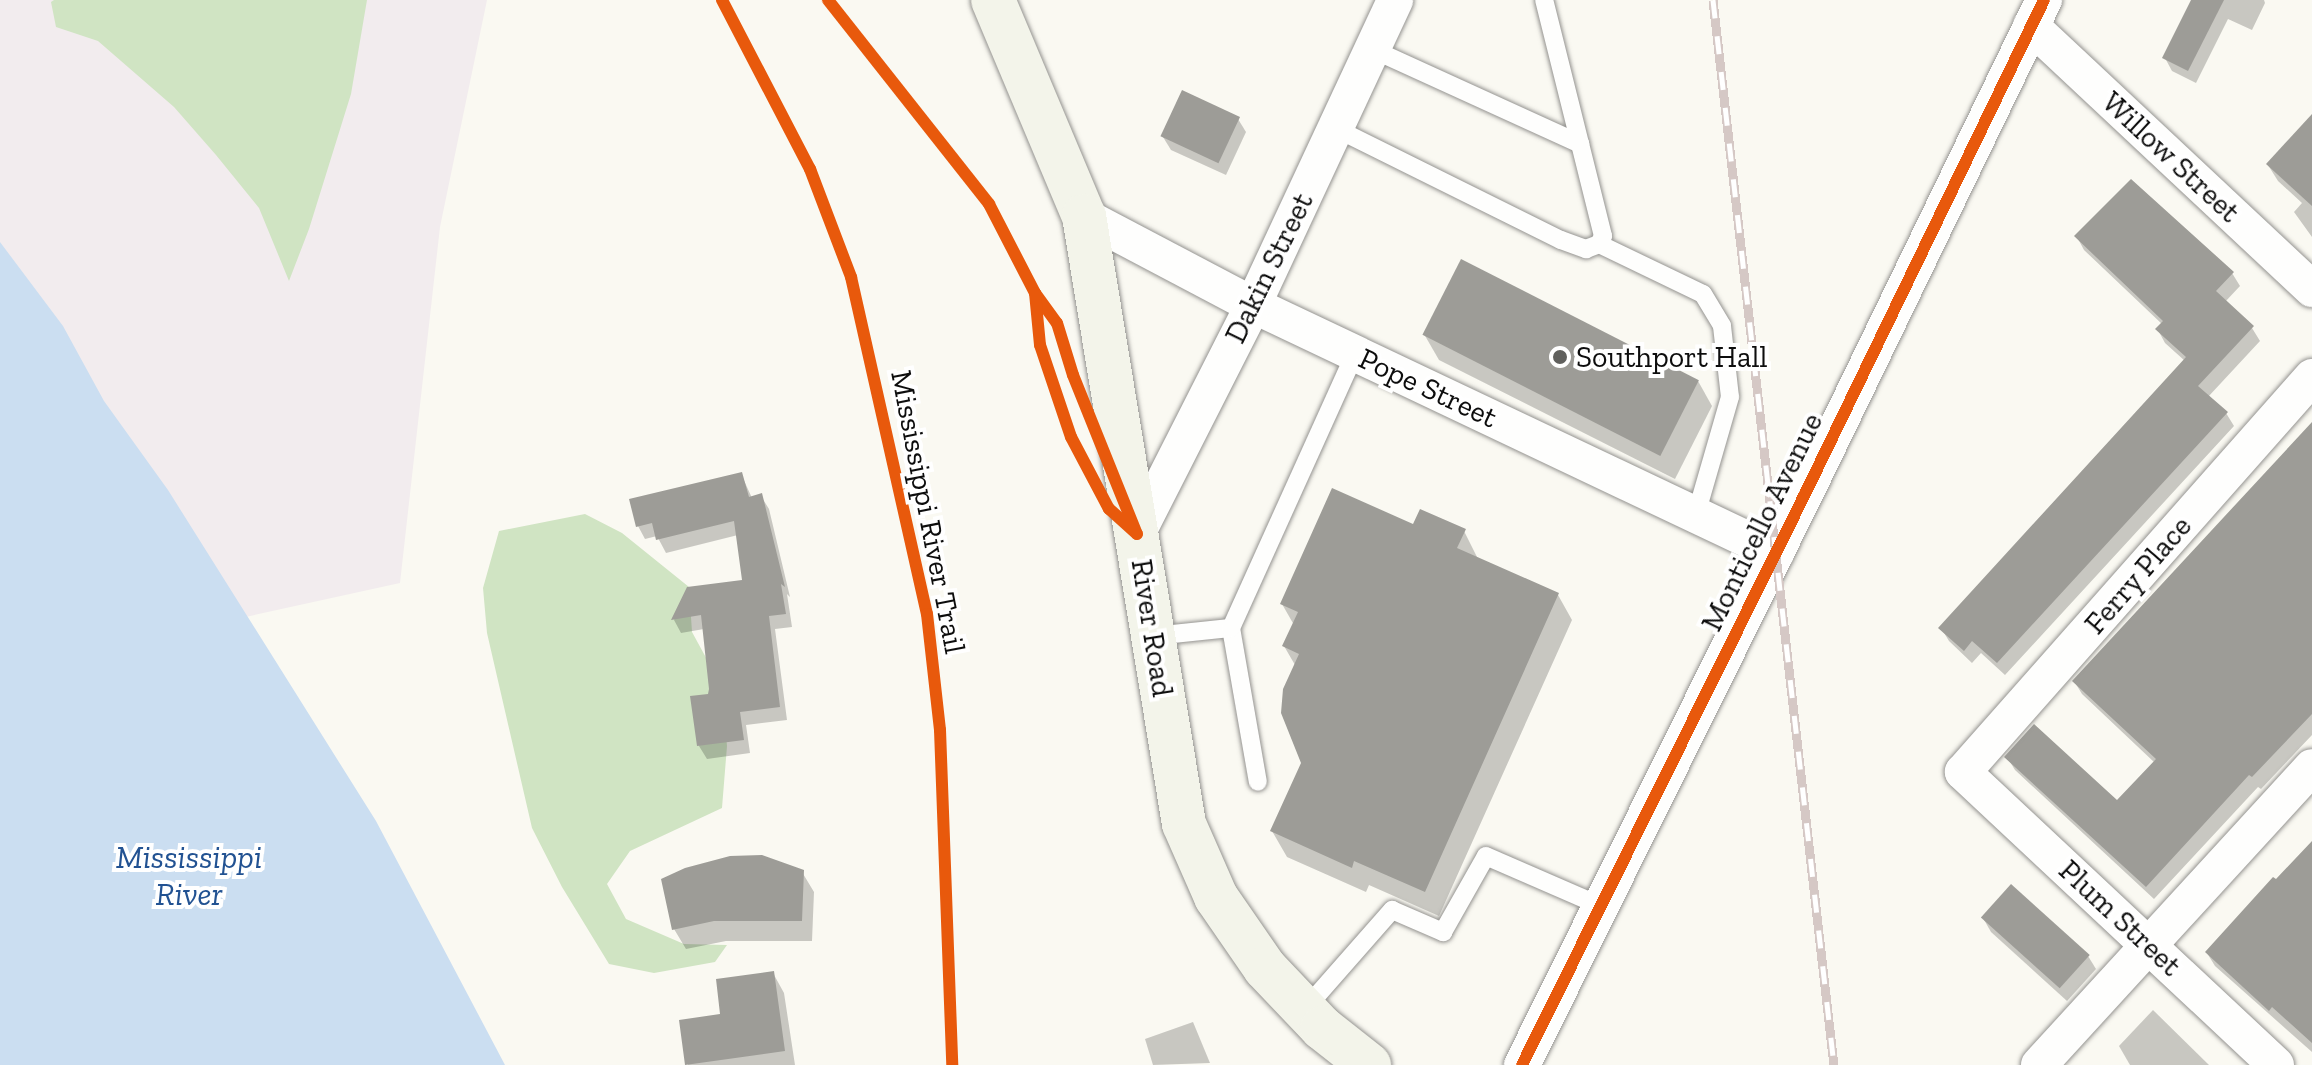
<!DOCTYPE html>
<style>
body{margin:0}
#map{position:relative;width:2312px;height:1065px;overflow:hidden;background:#faf9f2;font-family:"Zilla Slab",serif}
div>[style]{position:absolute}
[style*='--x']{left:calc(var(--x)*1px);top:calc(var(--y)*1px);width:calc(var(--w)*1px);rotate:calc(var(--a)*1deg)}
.industrial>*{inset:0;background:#f2ecee}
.forest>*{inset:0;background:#d0e4c3}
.water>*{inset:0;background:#cbdef1}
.shadow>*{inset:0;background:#0003}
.building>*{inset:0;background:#9d9c97;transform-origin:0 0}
.roads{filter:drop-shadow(0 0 2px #949390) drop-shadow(0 0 2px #949390)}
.service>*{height:18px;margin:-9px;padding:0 9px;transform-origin:9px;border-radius:9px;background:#fefefd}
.minor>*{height:36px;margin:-18px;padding:0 18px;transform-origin:18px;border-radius:18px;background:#fefefd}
.secondary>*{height:44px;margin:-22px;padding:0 22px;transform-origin:22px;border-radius:22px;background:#f3f4ea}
.rail>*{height:9px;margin-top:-4.5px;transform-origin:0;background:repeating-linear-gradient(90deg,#fff 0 18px,#d5c8c5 0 36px);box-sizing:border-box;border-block:2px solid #d5c8c5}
.cycleway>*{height:12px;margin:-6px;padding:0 6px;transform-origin:6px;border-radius:6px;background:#e8590c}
.dots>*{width:22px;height:22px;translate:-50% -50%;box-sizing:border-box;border:4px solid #fff;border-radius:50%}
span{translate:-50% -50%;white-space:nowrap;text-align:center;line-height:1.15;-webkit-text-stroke:8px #fff;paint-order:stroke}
.street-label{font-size:30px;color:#0d0d0d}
.poi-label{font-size:30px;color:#0d0d0d}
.left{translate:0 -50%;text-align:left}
.water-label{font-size:32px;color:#225292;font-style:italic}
</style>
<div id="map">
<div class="industrial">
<i style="clip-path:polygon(0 0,487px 0,440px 227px,400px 583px,177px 632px,0 309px)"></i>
</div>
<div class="forest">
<i style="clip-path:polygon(54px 0,367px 0,351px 94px,309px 229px,289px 281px,259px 208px,216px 155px,174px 107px,98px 41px,56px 27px,51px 2px)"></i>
<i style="clip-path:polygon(585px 514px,622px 533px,689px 587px,692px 632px,722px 687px,727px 746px,722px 808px,630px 851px,607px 884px,626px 919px,684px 944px,727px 945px,715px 962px,654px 973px,609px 964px,562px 887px,532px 828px,487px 633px,483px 588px,499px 531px)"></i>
</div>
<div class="water">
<i style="clip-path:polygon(0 242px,63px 326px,104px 401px,168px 490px,376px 821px,505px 1065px,0 1065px)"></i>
</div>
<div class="shadow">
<i style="clip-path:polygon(2193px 0,2264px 0,2265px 3px,2252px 30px,2228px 19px,2196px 83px,2172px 71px,2165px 58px)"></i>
<i style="clip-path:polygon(2312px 117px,2312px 237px,2294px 212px,2302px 203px,2278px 181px,2268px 165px)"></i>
<i style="clip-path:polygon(1238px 119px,1246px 132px,1226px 175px,1171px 150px,1163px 137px)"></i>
<i style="clip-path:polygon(2077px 237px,2232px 273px,2240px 286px,2225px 302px,2252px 328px,2260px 341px,2208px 397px,2226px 413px,2234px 426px,2005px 675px,1981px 653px,1972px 663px,1949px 641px,1941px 628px,2185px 361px,2165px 343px,2158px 330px,2163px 325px,2084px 250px)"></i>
<i style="clip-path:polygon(1424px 334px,1698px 381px,1712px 406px,1675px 479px,1439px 360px)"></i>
<i style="clip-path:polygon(2312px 425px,2312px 735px,2261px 789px,2258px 787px,2154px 899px,2015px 770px,2007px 757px,2117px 803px,2155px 763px,2082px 694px,2074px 681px)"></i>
<i style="clip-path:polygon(741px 474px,752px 498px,761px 496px,769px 509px,790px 597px,787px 594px,792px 627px,775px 629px,787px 720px,746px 725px,750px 753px,707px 759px,699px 746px,710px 695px,704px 629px,681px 633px,674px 620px,688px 589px,744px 582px,738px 535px,666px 553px,657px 536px,645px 539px,638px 526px)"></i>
<i style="clip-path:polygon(1414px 527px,1464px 531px,1478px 559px,1558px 595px,1572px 620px,1439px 916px,1369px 885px,1366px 892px,1287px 857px,1272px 831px,1303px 763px,1295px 665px,1284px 646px,1294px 625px,1282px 604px)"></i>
<i style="clip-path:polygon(2312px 844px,2312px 1052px,2215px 966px,2207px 953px)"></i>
<i style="clip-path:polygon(802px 872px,814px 892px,812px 941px,726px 941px,686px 949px,674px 929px)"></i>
<i style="clip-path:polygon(1983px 918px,2088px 956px,2096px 969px,2067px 1001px,1991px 932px)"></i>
<i style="clip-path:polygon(773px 973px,784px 993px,795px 1065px,688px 1065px,682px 1022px,723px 1016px)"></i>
<i style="clip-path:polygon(2153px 1010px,2209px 1065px,2130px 1065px,2119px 1046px)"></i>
<i style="clip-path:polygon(1193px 1022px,1210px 1063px,1153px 1065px,1145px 1039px)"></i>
</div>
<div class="building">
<i style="clip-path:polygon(2191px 0,2224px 0,2188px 71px,2162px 58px)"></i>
<i style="left:1182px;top:90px;width:64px;height:51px;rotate:25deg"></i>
<i style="clip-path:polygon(2312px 114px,2312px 206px,2266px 164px)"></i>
<i style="clip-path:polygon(2131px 179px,2234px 272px,2216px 291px,2254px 326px,2198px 386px,2228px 412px,1997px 663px,1972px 641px,1964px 651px,1938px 628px,2186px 357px,2155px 329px,2163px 321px,2074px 236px)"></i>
<i style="left:1461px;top:259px;width:267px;height:85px;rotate:27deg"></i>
<i style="clip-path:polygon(2312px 422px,2312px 714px,2252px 777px,2249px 775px,2146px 887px,2004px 757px,2034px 724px,2117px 800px,2156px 759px,2072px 681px)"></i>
<i style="clip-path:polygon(742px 472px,749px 497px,762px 493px,785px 587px,781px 584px,786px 614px,769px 616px,780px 707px,740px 712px,744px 740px,697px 746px,690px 696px,708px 694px,709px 689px,701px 615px,671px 620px,687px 587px,742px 580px,734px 521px,656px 540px,652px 523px,636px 527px,629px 499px)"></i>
<i style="clip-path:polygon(1332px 488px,1413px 524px,1420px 509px,1466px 529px,1457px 548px,1559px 593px,1425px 892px,1354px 861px,1352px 868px,1270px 831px,1301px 763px,1281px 713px,1283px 689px,1299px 654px,1282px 646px,1298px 612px,1280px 604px)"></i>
<i style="clip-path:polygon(2312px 841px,2312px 1043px,2272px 1007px,2269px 1011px,2205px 952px,2273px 877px,2276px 879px)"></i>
<i style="clip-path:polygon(762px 855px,804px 870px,802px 921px,714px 921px,672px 930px,661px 879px,685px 868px,730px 856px)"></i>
<i style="left:2011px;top:884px;width:106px;height:45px;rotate:42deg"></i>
<i style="clip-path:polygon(774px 971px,785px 1051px,685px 1065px,679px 1020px,720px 1014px,716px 979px)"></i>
</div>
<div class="roads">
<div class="service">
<i style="--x:1372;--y:49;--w:229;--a:24.5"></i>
<i style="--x:1335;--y:128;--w:252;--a:26.4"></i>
<i style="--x:1561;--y:240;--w:27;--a:20"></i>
<i style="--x:1586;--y:249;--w:14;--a:-21"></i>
<i style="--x:1599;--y:244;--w:9;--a:-63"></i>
<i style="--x:1603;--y:236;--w:243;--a:-104"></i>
<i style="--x:1599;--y:244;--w:115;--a:25.7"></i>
<i style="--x:1703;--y:294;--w:37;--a:59"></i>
<i style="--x:1722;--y:326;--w:71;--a:83.6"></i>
<i style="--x:1730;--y:397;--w:123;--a:106.1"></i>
<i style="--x:1231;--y:628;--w:156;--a:80.1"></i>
<i style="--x:1153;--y:636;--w:78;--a:-5.9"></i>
<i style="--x:1231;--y:628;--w:301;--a:-65.7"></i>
<i style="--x:1305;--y:1009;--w:132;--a:-48.7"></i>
<i style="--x:1392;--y:910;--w:56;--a:23.3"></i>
<i style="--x:1443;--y:932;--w:87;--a:-60.5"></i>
<i style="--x:1486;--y:856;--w:125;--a:23.5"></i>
</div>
<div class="minor">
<i style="--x:2031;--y:26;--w:385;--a:43.1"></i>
<i style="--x:1084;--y:216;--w:191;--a:27.8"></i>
<i style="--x:1253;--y:305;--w:579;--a:25.37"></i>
<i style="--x:1137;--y:534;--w:257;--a:-63.1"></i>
<i style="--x:1253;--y:305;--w:336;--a:-65"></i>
<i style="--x:1522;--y:1065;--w:635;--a:-63.64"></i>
<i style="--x:1804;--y:496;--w:551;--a:-64.18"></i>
<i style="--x:2039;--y:1065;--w:404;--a:-47.5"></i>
<i style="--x:2276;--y:1065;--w:429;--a:-136.9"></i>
<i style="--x:1963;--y:772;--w:527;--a:-48.54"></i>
</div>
<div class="secondary">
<i style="--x:993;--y:0;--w:234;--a:67.2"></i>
<i style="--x:1084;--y:216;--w:616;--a:80.66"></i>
<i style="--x:1184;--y:824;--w:80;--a:66.3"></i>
<i style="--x:1216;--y:897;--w:86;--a:55.4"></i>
<i style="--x:1265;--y:968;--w:83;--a:46.5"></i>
<i style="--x:1322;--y:1028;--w:60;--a:38.2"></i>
</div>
</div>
<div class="rail">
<i style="--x:1713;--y:0;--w:1072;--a:83.52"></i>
</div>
<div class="cycleway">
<i style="--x:722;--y:0;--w:191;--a:62.5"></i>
<i style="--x:810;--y:169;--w:116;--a:69.2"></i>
<i style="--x:851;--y:277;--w:345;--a:77.3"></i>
<i style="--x:927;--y:614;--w:117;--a:83.6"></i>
<i style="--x:940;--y:730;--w:335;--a:87.9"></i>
<i style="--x:828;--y:0;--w:260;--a:51.7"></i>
<i style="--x:989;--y:204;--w:100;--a:62.7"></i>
<i style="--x:1035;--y:293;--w:37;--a:54"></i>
<i style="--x:1057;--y:323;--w:54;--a:72.9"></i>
<i style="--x:1073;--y:375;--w:171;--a:68.1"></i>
<i style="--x:1137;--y:534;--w:38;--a:-138"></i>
<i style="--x:1109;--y:509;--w:81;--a:-117.8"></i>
<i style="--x:1071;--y:437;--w:97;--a:-108.6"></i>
<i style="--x:1040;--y:345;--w:52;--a:-95.5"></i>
<i style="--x:1522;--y:1065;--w:635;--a:-63.64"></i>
<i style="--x:1804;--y:496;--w:551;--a:-64.18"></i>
</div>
<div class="dots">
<i style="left:1560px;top:357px;background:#60605d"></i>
</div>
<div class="street-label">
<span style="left:2171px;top:157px;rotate:43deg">Willow Street</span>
<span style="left:1269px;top:268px;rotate:-64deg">Dakin Street</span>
<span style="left:1428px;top:388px;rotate:25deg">Pope Street</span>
<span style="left:928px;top:512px;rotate:79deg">Mississippi River Trail</span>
<span style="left:1762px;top:522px;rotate:-64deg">Monticello Avenue</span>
<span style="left:2138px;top:575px;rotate:-49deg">Ferry Place</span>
<span style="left:1152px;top:628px;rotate:81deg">River Road</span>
<span style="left:2120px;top:918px;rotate:43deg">Plum Street</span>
</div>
<div class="poi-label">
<span class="left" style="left:1576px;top:357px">Southport Hall</span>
</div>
<div class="water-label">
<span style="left:189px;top:876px">Mississippi<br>River</span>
</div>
</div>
